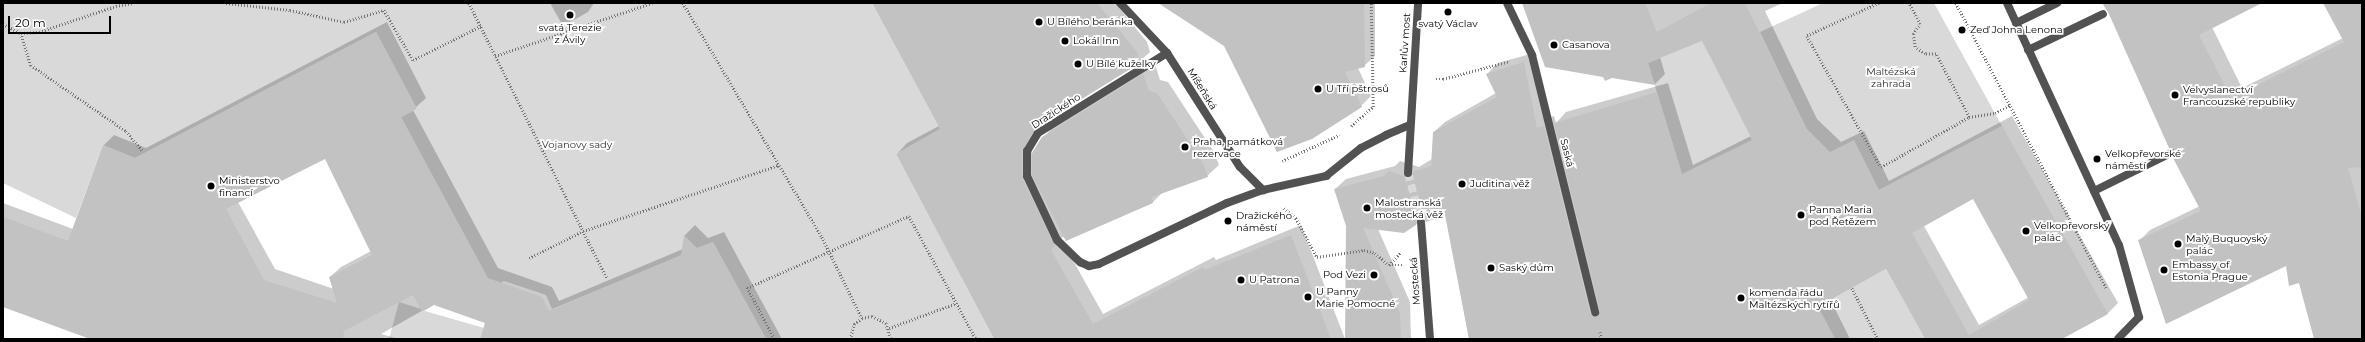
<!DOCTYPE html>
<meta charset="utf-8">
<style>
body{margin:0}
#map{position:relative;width:2365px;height:342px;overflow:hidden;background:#fff;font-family:Montserrat,sans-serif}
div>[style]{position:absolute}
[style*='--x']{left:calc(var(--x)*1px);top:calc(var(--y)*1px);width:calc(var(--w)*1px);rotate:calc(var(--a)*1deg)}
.green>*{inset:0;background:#d9d9d9}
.shadow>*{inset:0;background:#0003}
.building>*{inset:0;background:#c2c2c2}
.street-tunnel>*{height:8px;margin-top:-4px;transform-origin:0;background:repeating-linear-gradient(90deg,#d9d9d9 0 8px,transparent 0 12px)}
.path>*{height:2.5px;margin-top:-1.25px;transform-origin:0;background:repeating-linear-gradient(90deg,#747474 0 1px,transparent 0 3px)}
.lane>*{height:8px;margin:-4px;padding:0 4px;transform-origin:4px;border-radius:4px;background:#525252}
.street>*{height:8px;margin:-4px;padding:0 4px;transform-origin:4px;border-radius:4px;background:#525252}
.dots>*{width:11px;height:11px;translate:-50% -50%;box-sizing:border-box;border:2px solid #fff;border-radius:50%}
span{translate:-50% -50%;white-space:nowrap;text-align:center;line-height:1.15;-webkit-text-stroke:3.5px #fff;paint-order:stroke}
.poi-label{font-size:10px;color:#000}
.left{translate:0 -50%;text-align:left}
.right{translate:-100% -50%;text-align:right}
.street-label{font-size:10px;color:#000}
.park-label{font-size:10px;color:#303030}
.frame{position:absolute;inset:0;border:4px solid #000;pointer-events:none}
.scale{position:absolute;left:8px;top:16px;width:103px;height:18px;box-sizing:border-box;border:2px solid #000;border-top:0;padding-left:5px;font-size:12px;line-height:14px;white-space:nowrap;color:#000;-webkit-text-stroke:3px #fff;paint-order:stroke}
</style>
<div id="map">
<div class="green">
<i style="clip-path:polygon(3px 3px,872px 3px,940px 129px,896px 154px,994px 339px,766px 339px,713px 242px,695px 249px,687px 240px,683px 244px,685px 254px,552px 309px,546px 295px,504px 281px,492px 288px,401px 117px,417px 109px,376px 32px,135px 158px,103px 145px,76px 218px,3px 183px)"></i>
<i style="clip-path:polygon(1823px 3px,1934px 3px,2002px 126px,1879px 190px,1827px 154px,1811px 139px,1760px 32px)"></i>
<i style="clip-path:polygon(1706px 39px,1709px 55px,1752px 140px,1686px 188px,1648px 63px)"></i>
<i style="clip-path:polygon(1886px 269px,1925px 339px,1835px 339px,1818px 307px)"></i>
<i style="clip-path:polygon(399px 302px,421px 309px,422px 312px,425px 311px,484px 328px,480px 339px,389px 339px)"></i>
</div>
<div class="shadow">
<i style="clip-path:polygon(550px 3px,594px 3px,588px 12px,563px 26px)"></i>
<i style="clip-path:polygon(873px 3px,1115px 3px,1147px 42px,1150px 52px,1139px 62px,1041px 123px,1032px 139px,1032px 156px,1043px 138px,1054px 126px,1155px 64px,1160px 80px,1168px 82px,1214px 152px,1219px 165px,1207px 176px,1163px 192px,1153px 202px,1066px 239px,1063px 237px,1061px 239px,1103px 314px,1214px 257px,1216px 260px,1301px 225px,1345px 339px,998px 339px,897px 154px,907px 143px,939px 126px)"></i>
<i style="clip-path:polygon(1160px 3px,1375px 3px,1375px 56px,1364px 66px,1358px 68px,1371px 96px,1361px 106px,1224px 45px)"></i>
<i style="clip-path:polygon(evenodd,1526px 3px,1783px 3px,1765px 11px,1817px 119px,1841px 142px,1864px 131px,1889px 181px,2012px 116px,2118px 303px,2108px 313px,2060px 339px,1926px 339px,1886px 268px,1830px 299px,1850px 339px,1469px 339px,1446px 214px,1424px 216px,1415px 225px,1378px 229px,1410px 302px,1411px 339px,1346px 339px,1347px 226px,1335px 189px,1346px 179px,1395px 166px,1400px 161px,1419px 167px,1432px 159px,1434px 132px,1445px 122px,1496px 93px,1487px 74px,1498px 63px,1534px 53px,1547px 118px,1554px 116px,1556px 123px,1566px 112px,1668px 83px,1693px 165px,1751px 136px,1703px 40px,1660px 57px,1665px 74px,1655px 84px,1526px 3px,1974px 197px,2029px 297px,1979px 325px,1924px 226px,1974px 197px)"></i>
<i style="clip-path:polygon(2105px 3px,2260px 3px,2212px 27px,2242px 88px,2343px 38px,2325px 3px,2362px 3px,2362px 339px,2315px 339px,2299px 282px,2286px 265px,2139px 241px,2150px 230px,2200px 206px,2177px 150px)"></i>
<i style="clip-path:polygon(evenodd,387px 22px,426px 98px,413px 110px,498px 268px,552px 287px,559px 301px,683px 249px,685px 235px,695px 225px,708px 238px,724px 232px,782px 339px,481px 339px,486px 322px,434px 304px,381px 334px,399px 339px,95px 339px,3px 306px,3px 203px,73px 229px,104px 145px,114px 135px,146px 148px,387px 22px,326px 158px,371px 251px,341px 267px,330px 277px,334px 289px,275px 269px,238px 202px,326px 158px)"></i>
</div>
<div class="building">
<i style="clip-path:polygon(872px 3px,1097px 3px,1137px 52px,1140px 63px,1035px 128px,1022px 151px,1022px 178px,1055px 246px,1051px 250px,1093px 324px,1203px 267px,1205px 270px,1291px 235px,1331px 339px,994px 339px,896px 154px,940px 129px)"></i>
<i style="clip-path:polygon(1158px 3px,1364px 3px,1365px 67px,1345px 72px,1362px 107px,1312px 139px,1277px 152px,1224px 46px)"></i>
<i style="clip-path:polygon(evenodd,1522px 3px,1645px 3px,1657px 32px,1711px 3px,1745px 3px,1807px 129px,1830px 152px,1854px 140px,1879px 190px,2002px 126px,2108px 314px,2062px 339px,1925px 339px,1886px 269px,1818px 307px,1835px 339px,1469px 339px,1445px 215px,1426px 222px,1424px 217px,1418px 217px,1416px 225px,1404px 233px,1363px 228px,1400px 313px,1401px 339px,1345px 339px,1346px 226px,1334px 189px,1384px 176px,1389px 171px,1410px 178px,1414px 171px,1431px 166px,1433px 132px,1497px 97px,1486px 74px,1524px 62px,1537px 128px,1544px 126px,1590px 313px,1594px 317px,1599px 316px,1600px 311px,1554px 123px,1657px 92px,1682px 174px,1752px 140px,1702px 41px,1648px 63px,1655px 85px,1612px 78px,1605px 81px,1603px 77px,1545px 67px,1522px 3px,1973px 199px,2029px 300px,1969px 335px,1912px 233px,1973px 199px)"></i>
<i style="clip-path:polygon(2102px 3px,2262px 3px,2199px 35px,2231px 98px,2344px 42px,2323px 3px,2362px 3px,2362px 167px,2348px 168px,2362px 217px,2362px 339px,2314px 339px,2299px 283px,2289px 286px,2286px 266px,2166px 324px,2138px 240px,2201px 211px,2173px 158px,2176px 151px,2169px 148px,2108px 12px)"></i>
<i style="clip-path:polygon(evenodd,376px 32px,417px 109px,401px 117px,488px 278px,542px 297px,549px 311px,681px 255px,684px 235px,697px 248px,713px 242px,766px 339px,480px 339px,485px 323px,434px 305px,422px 312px,413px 295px,344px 331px,343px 339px,90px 339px,3px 307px,3px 217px,68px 241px,103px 145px,135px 158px,376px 32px,325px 159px,372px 255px,329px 277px,337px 303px,264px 280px,226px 209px,325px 159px)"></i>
<i style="clip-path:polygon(1143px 74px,1149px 91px,1157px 93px,1203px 163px,1208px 177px,1152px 197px,1153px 203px,1066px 241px,1032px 175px,1032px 153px,1042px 137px)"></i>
</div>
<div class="street-tunnel">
<i style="--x:1408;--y:173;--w:51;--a:75.1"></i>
</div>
<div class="path">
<i style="--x:226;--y:3;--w:64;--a:6.2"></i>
<i style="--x:290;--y:10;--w:55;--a:12.5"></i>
<i style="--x:344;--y:22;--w:42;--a:-16.7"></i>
<i style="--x:384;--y:10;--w:58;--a:59.9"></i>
<i style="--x:413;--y:60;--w:76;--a:-26.6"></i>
<i style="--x:469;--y:3;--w:255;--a:63.4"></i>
<i style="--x:583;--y:231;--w:207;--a:-18.6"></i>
<i style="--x:683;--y:3;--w:272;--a:59.3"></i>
<i style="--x:822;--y:237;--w:90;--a:63.7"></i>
<i style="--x:1879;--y:3;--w:79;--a:155.4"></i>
<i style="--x:1807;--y:36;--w:150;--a:60.5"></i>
<i style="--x:1881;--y:167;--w:101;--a:-29.6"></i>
<i style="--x:1969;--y:117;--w:71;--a:-117.6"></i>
<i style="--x:1936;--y:54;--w:11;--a:180"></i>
<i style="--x:1925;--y:54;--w:12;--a:-145"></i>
<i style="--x:1915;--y:47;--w:13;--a:-99"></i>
<i style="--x:1913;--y:34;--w:12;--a:-55"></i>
<i style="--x:1920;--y:24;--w:24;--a:-118"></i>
<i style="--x:1956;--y:3;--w:322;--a:62.2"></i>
<i style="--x:3;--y:24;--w:20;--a:27"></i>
<i style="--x:21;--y:33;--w:18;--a:-3"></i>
<i style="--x:39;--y:32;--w:81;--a:-18.7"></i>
<i style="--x:116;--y:6;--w:17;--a:-10"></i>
<i style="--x:21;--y:33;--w:34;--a:73"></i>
<i style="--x:31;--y:65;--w:116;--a:34.8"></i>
<i style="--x:126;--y:131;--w:25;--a:50"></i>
<i style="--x:495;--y:56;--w:166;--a:-18.7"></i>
<i style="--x:1436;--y:79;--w:7;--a:0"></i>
<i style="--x:1443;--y:79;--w:69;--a:-15"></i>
<i style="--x:1969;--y:117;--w:26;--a:-9"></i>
<i style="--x:1995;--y:113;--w:17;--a:-28"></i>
<i style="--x:1351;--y:126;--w:29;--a:-41"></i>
<i style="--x:1373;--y:107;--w:104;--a:-91.1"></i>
<i style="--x:1282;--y:161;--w:63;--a:-24.5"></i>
<i style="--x:1284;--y:208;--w:16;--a:40"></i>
<i style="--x:1296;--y:218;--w:44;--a:61.7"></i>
<i style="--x:1317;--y:257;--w:48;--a:-8.5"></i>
<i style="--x:1364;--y:250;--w:11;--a:15"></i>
<i style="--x:1375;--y:253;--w:18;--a:41"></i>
<i style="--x:1389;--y:265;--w:13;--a:0"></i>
<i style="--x:529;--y:258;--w:60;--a:-26.6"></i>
<i style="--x:583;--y:231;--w:53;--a:62.9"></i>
<i style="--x:1389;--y:265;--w:18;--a:-47"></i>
<i style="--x:1852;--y:288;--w:57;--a:63"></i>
<i style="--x:889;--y:328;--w:72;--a:-20.2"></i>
<i style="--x:1600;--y:332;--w:7;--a:74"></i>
<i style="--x:774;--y:339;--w:58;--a:-117.9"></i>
<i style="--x:747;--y:288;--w:177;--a:-24"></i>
<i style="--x:909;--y:216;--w:140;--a:61.4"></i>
<i style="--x:850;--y:339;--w:16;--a:-75"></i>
<i style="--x:854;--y:324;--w:10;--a:-37"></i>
<i style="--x:862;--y:318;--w:10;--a:-11"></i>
<i style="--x:872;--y:316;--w:16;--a:27"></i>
<i style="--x:886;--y:323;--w:17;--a:73"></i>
</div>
<div class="lane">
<i style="--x:2016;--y:23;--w:46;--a:-26"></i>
<i style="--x:2028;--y:50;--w:83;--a:-25.6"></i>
<i style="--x:1386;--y:135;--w:26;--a:-23"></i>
<i style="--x:2094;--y:191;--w:86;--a:-26.3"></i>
</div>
<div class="street">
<i style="--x:1120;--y:3;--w:69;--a:46.8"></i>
<i style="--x:1167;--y:53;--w:135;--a:57.4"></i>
<i style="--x:1240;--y:167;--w:33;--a:45"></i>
<i style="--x:1507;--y:3;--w:58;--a:64.3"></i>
<i style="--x:1532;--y:55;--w:265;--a:76.2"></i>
<i style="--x:2007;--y:3;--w:267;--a:65.2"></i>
<i style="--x:2119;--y:245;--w:75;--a:74.5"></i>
<i style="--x:2139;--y:317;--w:30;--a:134"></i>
<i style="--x:1167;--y:53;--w:152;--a:148.2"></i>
<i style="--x:1038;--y:133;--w:21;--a:121"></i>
<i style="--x:1027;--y:151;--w:25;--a:90"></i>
<i style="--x:1027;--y:176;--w:71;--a:64.9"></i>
<i style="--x:1057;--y:240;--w:32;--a:44"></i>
<i style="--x:1080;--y:262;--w:10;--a:24"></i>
<i style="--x:1089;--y:266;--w:10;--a:-11"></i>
<i style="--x:1099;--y:264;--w:142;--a:-25.5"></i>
<i style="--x:1227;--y:203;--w:38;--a:-20"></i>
<i style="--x:1263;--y:190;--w:65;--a:-12.5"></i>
<i style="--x:1326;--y:176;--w:45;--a:-38.7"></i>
<i style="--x:1361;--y:148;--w:28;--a:-27"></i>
<i style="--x:1408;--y:173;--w:170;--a:-86.6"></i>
<i style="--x:1421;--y:222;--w:117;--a:85.6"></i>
</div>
<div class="dots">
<i style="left:1448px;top:12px;background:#000"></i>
<i style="left:570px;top:15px;background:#000"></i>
<i style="left:1039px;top:22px;background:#000"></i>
<i style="left:1962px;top:30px;background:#000"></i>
<i style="left:1065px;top:41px;background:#000"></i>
<i style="left:1554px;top:45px;background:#000"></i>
<i style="left:1078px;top:64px;background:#000"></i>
<i style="left:1318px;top:89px;background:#000"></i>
<i style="left:2175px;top:95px;background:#000"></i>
<i style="left:1185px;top:147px;background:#000"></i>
<i style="left:2097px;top:159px;background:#000"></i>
<i style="left:1462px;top:184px;background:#000"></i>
<i style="left:211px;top:186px;background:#000"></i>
<i style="left:1367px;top:208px;background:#000"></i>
<i style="left:1801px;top:215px;background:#000"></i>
<i style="left:1228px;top:221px;background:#000"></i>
<i style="left:2026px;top:231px;background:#000"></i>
<i style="left:2178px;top:244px;background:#000"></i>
<i style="left:1491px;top:268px;background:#000"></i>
<i style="left:2164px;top:270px;background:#000"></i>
<i style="left:1374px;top:275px;background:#000"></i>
<i style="left:1241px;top:280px;background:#000"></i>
<i style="left:1308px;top:297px;background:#000"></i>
<i style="left:1741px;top:298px;background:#000"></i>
</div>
<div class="poi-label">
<span class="left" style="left:1047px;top:22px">U Bílého beránka</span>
<span style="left:1448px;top:24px">svatý Václav</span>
<span style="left:570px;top:33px">svatá Terezie<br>z Ávily</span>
<span class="left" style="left:1970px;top:30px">Zeď Johna Lenona</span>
<span class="left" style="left:1073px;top:41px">Lokál Inn</span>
<span class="left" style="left:1562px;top:45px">Casanova</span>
<span class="left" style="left:1086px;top:64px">U Bílé kuželky</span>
<span class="left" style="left:1326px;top:89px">U Tří pštrosů</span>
<span class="left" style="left:2183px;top:95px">Velvyslanectví<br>Francouzské republiky</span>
<span class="left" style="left:1193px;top:147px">Praha, památková<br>rezervace</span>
<span class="left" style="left:2105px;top:159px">Velkopřevorské<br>náměstí</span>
<span class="left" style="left:219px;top:186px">Ministerstvo<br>financí</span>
<span class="left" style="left:1470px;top:184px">Juditina věž</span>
<span class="left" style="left:1375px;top:208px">Malostranská<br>mostecká věž</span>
<span class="left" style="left:1809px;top:215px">Panna Maria<br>pod Řetězem</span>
<span class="left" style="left:1236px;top:221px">Dražického<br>náměstí</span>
<span class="left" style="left:2034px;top:231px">Velkopřevorský<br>palác</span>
<span class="left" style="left:2186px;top:244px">Malý Buquoyský<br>palác</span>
<span class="left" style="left:2172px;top:270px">Embassy of<br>Estonia Prague</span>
<span class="left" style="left:1499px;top:268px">Saský dům</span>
<span class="right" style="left:1366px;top:275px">Pod Vezi</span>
<span class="left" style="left:1249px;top:280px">U Patrona</span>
<span class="left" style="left:1316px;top:297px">U Panny<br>Marie Pomocné</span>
<span class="left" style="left:1749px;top:298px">komenda řádu<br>Maltézských rytířů</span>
</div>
<div class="street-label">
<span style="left:1405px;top:43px;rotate:-86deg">Karlův most</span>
<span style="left:1202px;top:89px;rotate:58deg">Míšeňská</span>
<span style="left:1056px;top:111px;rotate:-33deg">Dražického</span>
<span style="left:1567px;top:153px;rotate:76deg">Saská</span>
<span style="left:1415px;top:281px;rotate:-94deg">Mostecká</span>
</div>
<div class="park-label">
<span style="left:1891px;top:77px">Maltézská<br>zahrada</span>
<span style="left:577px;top:145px">Vojanovy sady</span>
</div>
<div class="frame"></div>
<div class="scale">20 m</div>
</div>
